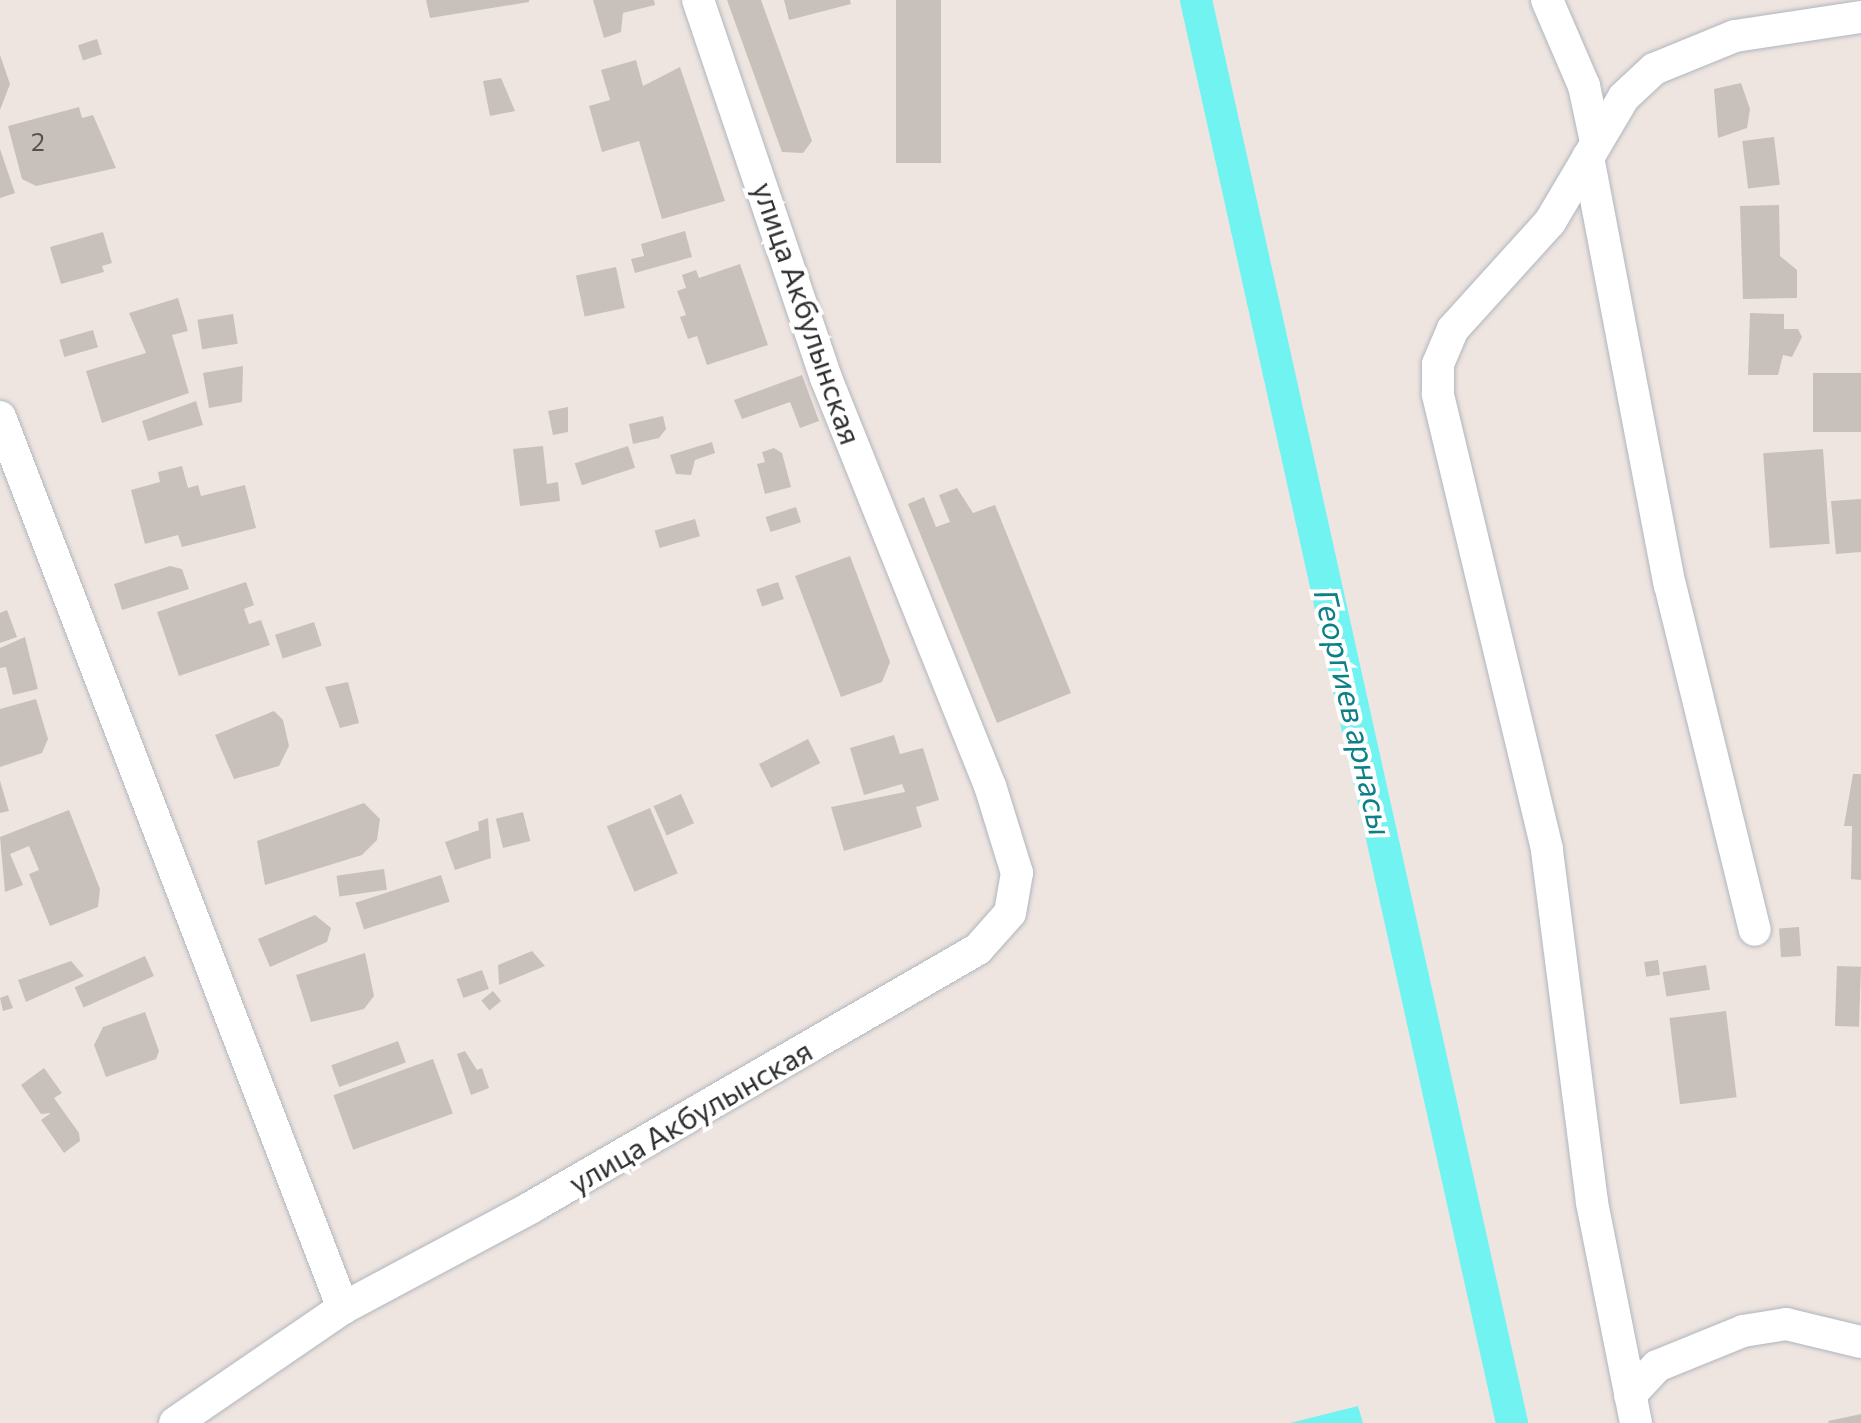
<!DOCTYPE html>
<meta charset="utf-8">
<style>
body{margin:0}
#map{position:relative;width:1861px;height:1423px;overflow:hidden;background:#efe5e0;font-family:Commissioner,sans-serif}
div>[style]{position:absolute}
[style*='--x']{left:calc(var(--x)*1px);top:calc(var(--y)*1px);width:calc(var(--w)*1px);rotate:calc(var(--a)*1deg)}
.water>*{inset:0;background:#71f3f2}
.canal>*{height:32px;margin:-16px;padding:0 16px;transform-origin:16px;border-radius:16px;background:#71f3f2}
.building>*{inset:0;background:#c8c0bb;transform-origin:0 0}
.roads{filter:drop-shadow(0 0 2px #b0b6be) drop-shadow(0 0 2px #b0b6be)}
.minor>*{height:32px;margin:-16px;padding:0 16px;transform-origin:16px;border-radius:16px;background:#fff}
span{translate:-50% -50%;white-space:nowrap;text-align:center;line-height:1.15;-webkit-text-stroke:8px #fff;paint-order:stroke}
.number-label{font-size:25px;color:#545251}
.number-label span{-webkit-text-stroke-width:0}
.street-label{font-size:30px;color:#2e2e2e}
.water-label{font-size:32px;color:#0b8089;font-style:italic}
</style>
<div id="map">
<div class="water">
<i style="clip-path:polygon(1358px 1406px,1363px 1423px,1290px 1423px)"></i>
</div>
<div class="canal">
<i style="--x:1196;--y:0;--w:1458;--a:77.48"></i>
</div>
<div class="building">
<i style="clip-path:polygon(426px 0,529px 0,529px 2px,430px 18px)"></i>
<i style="clip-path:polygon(593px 0,654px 0,655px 5px,623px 13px,621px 32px,604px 38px)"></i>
<i style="clip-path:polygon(727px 0,761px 0,812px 141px,803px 153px,782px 152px)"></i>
<i style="clip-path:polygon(784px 0,850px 0,851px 4px,789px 20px)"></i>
<i style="left:896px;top:0;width:45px;height:163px"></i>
<i style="left:97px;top:39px;width:16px;height:20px;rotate:72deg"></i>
<i style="clip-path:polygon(0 55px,10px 84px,0 110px)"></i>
<i style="clip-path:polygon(636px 60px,643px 86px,680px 67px,725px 201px,662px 219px,639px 141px,602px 152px,589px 106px,610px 100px,601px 70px)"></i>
<i style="clip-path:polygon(501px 78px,515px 111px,490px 116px,483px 81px)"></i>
<i style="clip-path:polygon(1741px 83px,1750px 109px,1747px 128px,1718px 138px,1714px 89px)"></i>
<i style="clip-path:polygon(79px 107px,82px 118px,93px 115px,116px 168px,36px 186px,22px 179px,8px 126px)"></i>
<i style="left:1774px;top:137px;width:48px;height:32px;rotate:83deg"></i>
<i style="clip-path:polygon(0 149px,15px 193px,0 198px)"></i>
<i style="clip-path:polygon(1779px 205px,1780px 256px,1797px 270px,1797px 298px,1743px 299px,1740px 206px)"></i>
<i style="clip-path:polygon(685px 231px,692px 257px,635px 273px,631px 259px,644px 256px,641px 244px)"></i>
<i style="clip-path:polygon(103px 232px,112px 263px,102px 266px,104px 272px,61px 284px,50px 247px)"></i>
<i style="clip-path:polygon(740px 264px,768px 345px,707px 365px,697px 336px,688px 339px,680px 317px,686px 315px,677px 291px,686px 288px,682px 275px,696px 270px,699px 278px)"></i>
<i style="left:616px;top:267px;width:42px;height:41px;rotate:78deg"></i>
<i style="clip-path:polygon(178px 298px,188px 331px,172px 335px,189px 393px,102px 423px,86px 371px,146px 353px,129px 313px)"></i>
<i style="clip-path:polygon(1750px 313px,1784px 314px,1784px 329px,1798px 329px,1802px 337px,1792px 357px,1783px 355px,1778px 375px,1748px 375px)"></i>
<i style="left:233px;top:314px;width:30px;height:36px;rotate:81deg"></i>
<i style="left:93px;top:330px;width:18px;height:35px;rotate:74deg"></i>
<i style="clip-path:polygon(243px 366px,242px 402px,209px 408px,203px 373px)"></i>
<i style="left:1861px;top:373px;width:59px;height:48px;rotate:90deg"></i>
<i style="clip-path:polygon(802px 375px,819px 421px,800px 428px,790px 402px,742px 419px,734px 400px)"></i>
<i style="clip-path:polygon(196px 401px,203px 425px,148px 441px,142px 421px)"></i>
<i style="clip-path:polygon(568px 407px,568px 432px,553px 435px,548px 411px)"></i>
<i style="clip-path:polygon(663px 416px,666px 429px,659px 438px,633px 444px,629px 424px)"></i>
<i style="clip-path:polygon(712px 442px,715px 453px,695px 460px,691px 475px,676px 474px,670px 455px)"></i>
<i style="clip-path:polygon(543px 446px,547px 484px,558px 482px,560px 501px,520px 506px,513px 449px)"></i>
<i style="left:628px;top:446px;width:23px;height:56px;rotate:72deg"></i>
<i style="clip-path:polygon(774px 448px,782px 453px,791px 487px,765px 494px,757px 464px,765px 462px,762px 452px)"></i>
<i style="left:1823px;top:449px;width:95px;height:60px;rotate:86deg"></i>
<i style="clip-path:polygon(182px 466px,188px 488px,198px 485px,201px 496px,245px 485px,256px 528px,182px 547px,178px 535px,145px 544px,131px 490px,160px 482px,158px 472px)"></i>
<i style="clip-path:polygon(957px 488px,973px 513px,995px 505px,1071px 693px,997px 723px,908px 504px,924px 497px,936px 527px,950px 522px,939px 495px)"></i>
<i style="clip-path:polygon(1861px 499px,1861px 552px,1836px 554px,1831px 501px)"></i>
<i style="left:796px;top:507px;width:16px;height:32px;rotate:72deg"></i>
<i style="left:695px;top:519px;width:18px;height:42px;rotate:74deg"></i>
<i style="clip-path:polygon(850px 556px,890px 662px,882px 682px,841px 697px,795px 576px)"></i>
<i style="clip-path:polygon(170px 566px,182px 569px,189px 589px,122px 610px,114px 584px)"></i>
<i style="clip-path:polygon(246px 582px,254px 605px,244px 609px,249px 624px,261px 620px,270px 645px,179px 676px,157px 612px)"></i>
<i style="left:778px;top:582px;width:18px;height:23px;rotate:71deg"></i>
<i style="clip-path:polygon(7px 610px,17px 637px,0 643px,0 613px)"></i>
<i style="left:314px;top:622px;width:25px;height:41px;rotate:72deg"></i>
<i style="clip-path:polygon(25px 637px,38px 689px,13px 695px,6px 667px,0 668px,0 648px)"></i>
<i style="clip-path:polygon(348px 682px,359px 723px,340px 728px,325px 687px)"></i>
<i style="clip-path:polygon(36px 699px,48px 739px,42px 753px,0 767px,0 709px)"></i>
<i style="clip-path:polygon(274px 711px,283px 720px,289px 746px,279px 766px,234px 779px,215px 735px)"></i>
<i style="clip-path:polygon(894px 735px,900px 754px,923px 748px,939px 800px,916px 807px,922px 827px,844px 851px,831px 807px,905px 792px,902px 784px,864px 795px,850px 748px)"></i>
<i style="left:808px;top:739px;width:27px;height:55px;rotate:63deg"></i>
<i style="clip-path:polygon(1853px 774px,1861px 774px,1861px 880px,1851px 879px,1852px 826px,1844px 826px)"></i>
<i style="clip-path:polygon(0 781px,9px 811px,0 813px)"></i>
<i style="left:681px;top:794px;width:32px;height:30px;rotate:66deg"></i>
<i style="clip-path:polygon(364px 803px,380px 819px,377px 840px,362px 855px,265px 885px,257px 841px)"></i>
<i style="left:650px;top:808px;width:71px;height:47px;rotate:67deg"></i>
<i style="clip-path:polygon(69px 810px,100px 889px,98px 907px,50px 926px,29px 874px,39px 870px,29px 846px,10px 854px,23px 885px,5px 892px,0 837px)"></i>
<i style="left:523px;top:812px;width:30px;height:28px;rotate:76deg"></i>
<i style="clip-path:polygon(488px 818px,491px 858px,455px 870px,445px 842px,479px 830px,478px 822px)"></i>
<i style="left:384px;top:869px;width:21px;height:48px;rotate:82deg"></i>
<i style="left:441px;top:875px;width:28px;height:90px;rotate:72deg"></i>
<i style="clip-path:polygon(315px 915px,331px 928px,327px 942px,270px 967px,258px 939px)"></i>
<i style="left:1799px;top:927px;width:29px;height:20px;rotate:86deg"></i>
<i style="clip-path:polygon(532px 951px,545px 966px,499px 985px,498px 965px)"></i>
<i style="clip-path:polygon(365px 953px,374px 996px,364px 1009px,311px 1022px,296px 975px)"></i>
<i style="left:145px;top:956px;width:22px;height:77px;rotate:66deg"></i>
<i style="left:1658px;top:960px;width:15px;height:14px;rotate:82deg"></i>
<i style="clip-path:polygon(71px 961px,84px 976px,26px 1002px,18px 980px)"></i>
<i style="left:1706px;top:965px;width:25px;height:44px;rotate:81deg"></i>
<i style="left:1837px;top:966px;width:24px;height:60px;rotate:2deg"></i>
<i style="left:482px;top:970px;width:20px;height:27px;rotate:70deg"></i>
<i style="left:493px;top:991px;width:13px;height:15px;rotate:51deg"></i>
<i style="clip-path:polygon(8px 995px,13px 1008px,3px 1011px,0 998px)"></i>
<i style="left:1726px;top:1011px;width:87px;height:57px;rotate:83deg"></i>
<i style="clip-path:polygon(145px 1012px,159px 1051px,156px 1059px,106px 1077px,94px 1045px,103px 1027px)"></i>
<i style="left:398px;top:1041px;width:23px;height:71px;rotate:70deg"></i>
<i style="clip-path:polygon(465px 1051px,477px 1070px,482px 1068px,489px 1088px,471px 1095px,457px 1054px)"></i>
<i style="left:433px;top:1059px;width:58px;height:106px;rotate:70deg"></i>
<i style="clip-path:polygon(44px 1068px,62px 1093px,54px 1098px,79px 1133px,80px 1141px,64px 1153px,41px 1120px,51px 1113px,41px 1114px,21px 1085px)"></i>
<i style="clip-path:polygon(1861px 1414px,1861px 1423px,1829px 1423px,1828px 1421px)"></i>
</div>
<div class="roads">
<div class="minor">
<i style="--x:1547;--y:0;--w:94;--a:66.7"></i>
<i style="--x:1584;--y:86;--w:57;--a:77.9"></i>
<i style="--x:1588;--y:157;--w:436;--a:79.2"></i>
<i style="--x:1670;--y:585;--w:355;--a:76.2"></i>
<i style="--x:0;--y:417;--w:955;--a:68.95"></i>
<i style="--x:1630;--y:1395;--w:40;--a:-47"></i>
<i style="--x:1657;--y:1366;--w:93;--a:-22.1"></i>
<i style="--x:1743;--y:1331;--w:44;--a:-9.2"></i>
<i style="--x:1786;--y:1324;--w:77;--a:13.5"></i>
<i style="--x:175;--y:1423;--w:204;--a:-34.4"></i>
<i style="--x:343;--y:1308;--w:212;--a:-28.1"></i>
<i style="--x:530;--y:1208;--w:517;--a:-30.03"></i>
<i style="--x:978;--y:949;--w:48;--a:-48.4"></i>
<i style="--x:1010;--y:913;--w:41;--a:-80.1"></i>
<i style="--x:1017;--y:873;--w:91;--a:-107.2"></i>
<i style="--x:990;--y:786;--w:440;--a:-111.9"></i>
<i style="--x:826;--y:378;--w:399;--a:-108.7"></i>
<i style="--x:1636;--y:1423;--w:225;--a:-101.3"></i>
<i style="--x:1592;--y:1202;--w:356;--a:-97.3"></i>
<i style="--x:1547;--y:849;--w:468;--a:-103.5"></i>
<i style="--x:1438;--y:394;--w:30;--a:-90"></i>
<i style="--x:1438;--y:364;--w:38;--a:-67"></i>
<i style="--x:1453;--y:329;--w:144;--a:-47.8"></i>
<i style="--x:1550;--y:222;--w:145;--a:-59.4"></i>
<i style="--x:1624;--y:97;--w:41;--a:-43"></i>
<i style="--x:1654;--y:69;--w:87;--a:-22.2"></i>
<i style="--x:1735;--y:36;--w:127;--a:-8.6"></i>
</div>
</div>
<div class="number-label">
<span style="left:38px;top:141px">2</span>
</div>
<div class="street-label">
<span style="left:808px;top:313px;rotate:71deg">улица Акбулынская</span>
<span style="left:690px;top:1116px;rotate:-30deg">улица Акбулынская</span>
</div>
<div class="water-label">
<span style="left:1354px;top:712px;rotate:77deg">Георгиев арнасы</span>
</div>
</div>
